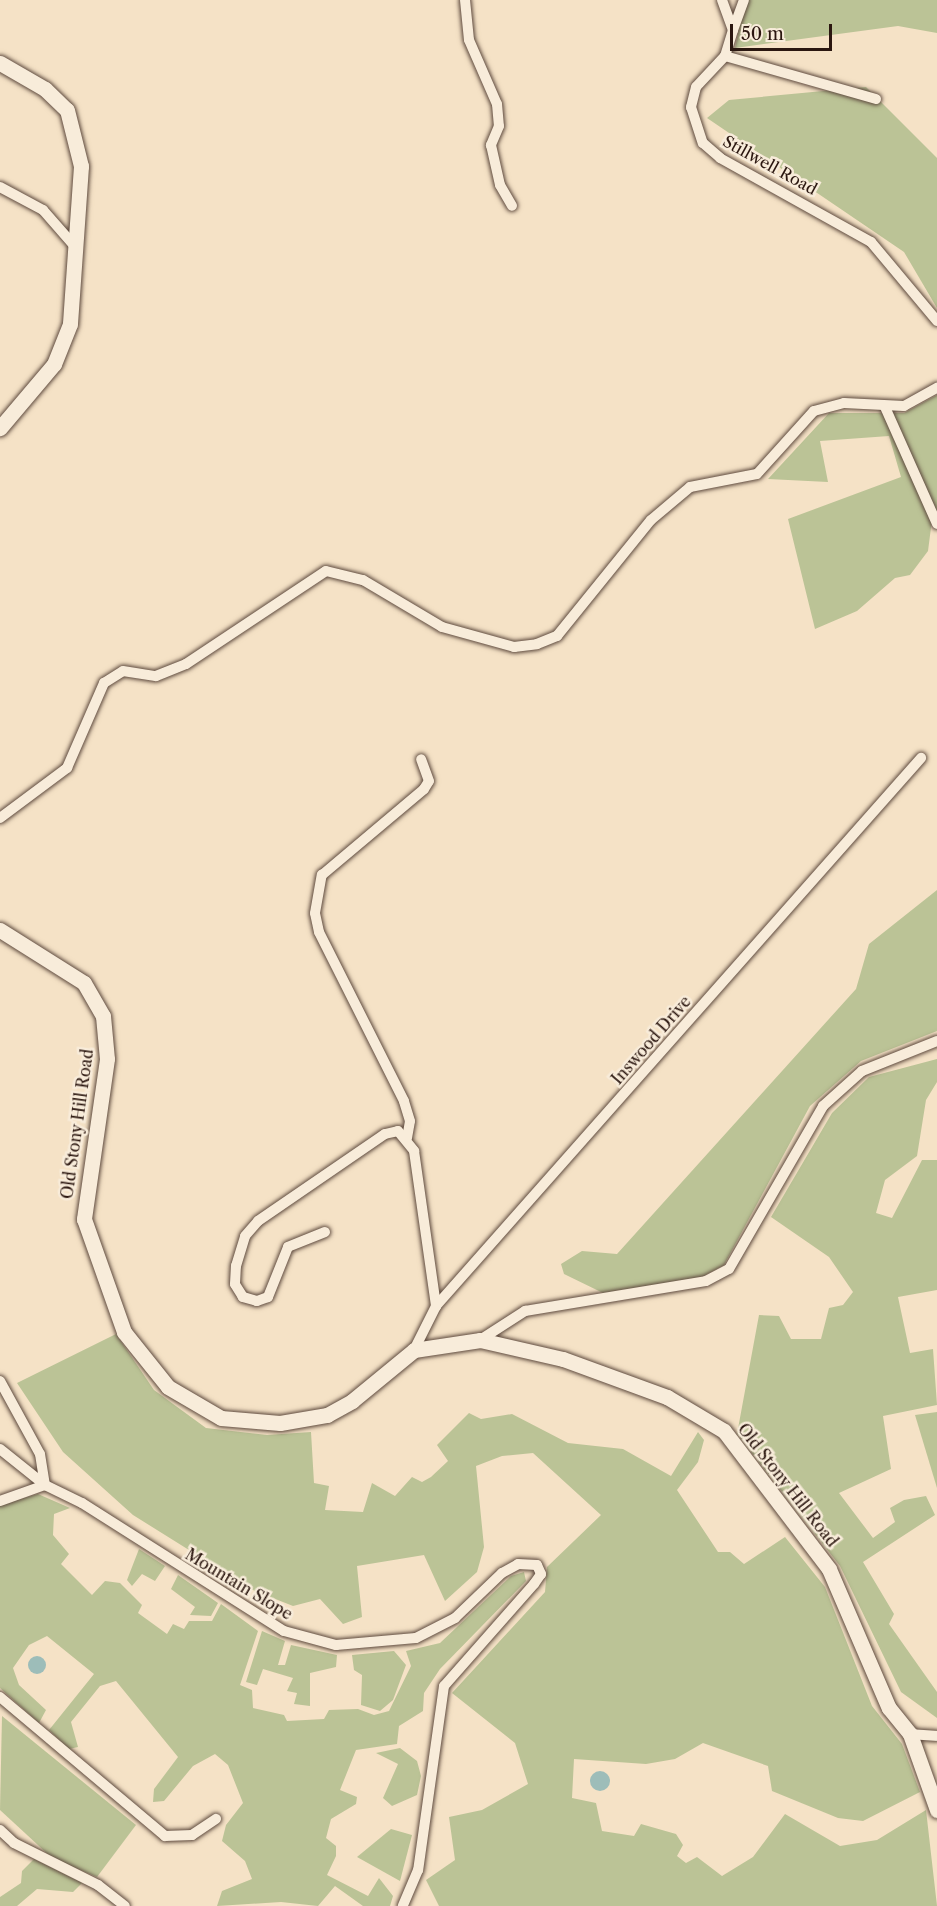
<!DOCTYPE html>
<style>
body{margin:0}
#map{position:relative;width:937px;height:1906px;overflow:hidden;background:#f5e2c6;font-family:"Libre Caslon Text",serif}
div>[style]{position:absolute}
[style*='--x']{left:calc(var(--x)*1px);top:calc(var(--y)*1px);width:calc(var(--w)*1px);rotate:calc(var(--a)*1deg)}
.green>*{inset:0;background:#bbc396}
.water>*{inset:0;background:#9dbdb9}
.round{border-radius:50%}
.roads{filter:drop-shadow(0 0 2px #5e4a3e) drop-shadow(0 0 2px #5e4a3e)}
.street>*{height:10px;margin:-5px;padding:0 5px;transform-origin:5px;border-radius:5px;background:#f8ecda}
.secondary>*{height:15px;margin:-7.5px;padding:0 7.5px;transform-origin:7.5px;border-radius:7.5px;background:#f8ecda}
span{translate:-50% -50%;white-space:nowrap;text-align:center;line-height:1.15;-webkit-text-stroke:5px #f8ecda;paint-order:stroke}
.street-label{font-size:16px;color:#2b1710}
.scale{position:absolute;left:730px;top:24px;width:102px;height:27px;box-sizing:border-box;border:3px solid #2b1710;border-top:0;padding-left:8px;font-size:18px;line-height:21px;white-space:nowrap;color:#2b1710;-webkit-text-stroke:4px #f8ecda;paint-order:stroke}
</style>
<div id="map">
<div class="green">
<i style="clip-path:polygon(745px 0,937px 0,937px 33px,898px 26px,735px 48px)"></i>
<i style="clip-path:polygon(866px 87px,937px 158px,937px 308px,904px 252px,707px 118px,729px 100px)"></i>
<i style="clip-path:polygon(937px 395px,937px 519px,932px 520px,928px 551px,910px 575px,895px 578px,857px 611px,815px 629px,788px 519px,901px 477px,889px 436px,820px 441px,828px 482px,768px 479px,829px 413px,904px 413px)"></i>
<i style="clip-path:polygon(937px 890px,937px 1031px,861px 1061px,810px 1106px,724px 1265px,702px 1277px,603px 1293px,564px 1274px,561px 1264px,582px 1251px,617px 1254px,856px 989px,869px 944px)"></i>
<i style="clip-path:polygon(937px 1059px,937px 1082px,926px 1100px,917px 1156px,885px 1180px,876px 1213px,892px 1218px,922px 1160px,937px 1160px,937px 1290px,898px 1297px,910px 1353px,933px 1349px,937px 1405px,883px 1416px,891px 1469px,839px 1493px,873px 1538px,895px 1522px,890px 1508px,904px 1500px,926px 1496px,935px 1515px,863px 1562px,894px 1614px,889px 1624px,937px 1692px,937px 1718px,901px 1692px,840px 1566px,737px 1434px,759px 1315px,779px 1316px,791px 1339px,821px 1339px,829px 1308px,843px 1305px,853px 1292px,829px 1257px,771px 1217px,832px 1113px,869px 1077px)"></i>
<i style="clip-path:polygon(116px 1334px,154px 1390px,206px 1428px,267px 1435px,311px 1432px,314px 1483px,329px 1486px,325px 1510px,363px 1512px,372px 1483px,395px 1496px,412px 1477px,422px 1482px,431px 1477px,448px 1461px,437px 1445px,469px 1413px,481px 1419px,512px 1414px,568px 1443px,623px 1449px,671px 1476px,698px 1432px,704px 1440px,698px 1462px,677px 1490px,718px 1552px,730px 1552px,744px 1564px,785px 1537px,825px 1587px,872px 1706px,902px 1744px,920px 1792px,863px 1821px,838px 1818px,772px 1791px,768px 1766px,703px 1743px,675px 1759px,646px 1764px,574px 1759px,572px 1798px,596px 1803px,602px 1831px,634px 1836px,641px 1824px,676px 1834px,683px 1845px,677px 1856px,686px 1863px,697px 1857px,722px 1876px,753px 1857px,785px 1814px,840px 1846px,877px 1840px,926px 1810px,937px 1906px,439px 1906px,426px 1880px,455px 1860px,449px 1817px,482px 1810px,528px 1784px,515px 1743px,452px 1693px,545px 1592px,547px 1567px,601px 1515px,533px 1453px,502px 1456px,476px 1466px,484px 1547px,477px 1572px,445px 1601px,424px 1555px,357px 1566px,362px 1617px,343px 1624px,320px 1599px,293px 1606px,253px 1590px,133px 1515px,63px 1452px,17px 1383px)"></i>
<i style="clip-path:polygon(937px 1412px,937px 1488px,915px 1415px)"></i>
<i style="clip-path:polygon(38px 1494px,70px 1508px,54px 1514px,53px 1535px,69px 1554px,61px 1564px,92px 1595px,105px 1581px,120px 1583px,142px 1605px,138px 1613px,167px 1634px,173px 1624px,184px 1629px,189px 1621px,212px 1621px,221px 1604px,258px 1631px,240px 1685px,252px 1690px,253px 1708px,284px 1715px,287px 1721px,324px 1719px,329px 1710px,358px 1709px,374px 1715px,389px 1711px,411px 1666px,406px 1651px,440px 1643px,511px 1576px,524px 1572px,526px 1581px,440px 1669px,424px 1693px,423px 1711px,399px 1726px,397px 1744px,356px 1750px,340px 1790px,357px 1797px,356px 1804px,331px 1819px,326px 1838px,336px 1846px,336px 1856px,327px 1875px,368px 1896px,379px 1878px,393px 1896px,390px 1906px,363px 1906px,335px 1886px,318px 1906px,281px 1902px,217px 1906px,222px 1891px,252px 1879px,245px 1861px,222px 1841px,226px 1825px,243px 1803px,228px 1765px,215px 1754px,193px 1766px,164px 1801px,153px 1802px,154px 1789px,178px 1757px,116px 1681px,100px 1686px,71px 1722px,78px 1747px,69px 1749px,49px 1730px,94px 1674px,47px 1636px,29px 1645px,13px 1668px,19px 1685px,46px 1710px,39px 1723px,0 1688px,0 1505px)"></i>
<i style="clip-path:polygon(139px 1549px,165px 1566px,155px 1581px,142px 1574px,132px 1586px,127px 1580px)"></i>
<i style="clip-path:polygon(178px 1575px,218px 1603px,211px 1616px,190px 1615px,195px 1607px,171px 1589px)"></i>
<i style="clip-path:polygon(262px 1631px,285px 1641px,278px 1665px,285px 1665px,291px 1645px,337px 1655px,336px 1667px,310px 1673px,310px 1706px,294px 1704px,297px 1693px,287px 1691px,293px 1678px,263px 1669px,257px 1685px,246px 1682px)"></i>
<i style="clip-path:polygon(394px 1651px,406px 1665px,393px 1700px,380px 1711px,361px 1705px,362px 1675px,354px 1670px,352px 1655px)"></i>
<i style="clip-path:polygon(2px 1716px,136px 1825px,97px 1877px,52px 1858px,0 1810px)"></i>
<i style="clip-path:polygon(400px 1748px,417px 1761px,421px 1776px,417px 1795px,392px 1806px,383px 1798px,398px 1764px,376px 1753px)"></i>
<i style="clip-path:polygon(391px 1829px,412px 1835px,400px 1881px,357px 1857px)"></i>
<i style="clip-path:polygon(34px 1859px,82px 1883px,73px 1892px,37px 1889px,17px 1906px,0 1906px,0 1897px,21px 1883px,22px 1871px)"></i>
</div>
<div class="water">
<i class="round" style="left:28px;top:1656px;width:18px;height:18px"></i>
<i class="round" style="left:590px;top:1771px;width:20px;height:20px"></i>
</div>
<div class="roads">
<div class="street">
<i style="--x:465;--y:0;--w:40;--a:84.3"></i>
<i style="--x:469;--y:40;--w:70;--a:66.4"></i>
<i style="--x:497;--y:104;--w:22;--a:85"></i>
<i style="--x:499;--y:126;--w:21;--a:113"></i>
<i style="--x:491;--y:145;--w:41;--a:77.3"></i>
<i style="--x:500;--y:185;--w:24;--a:60"></i>
<i style="--x:722;--y:0;--w:32;--a:70"></i>
<i style="--x:733;--y:30;--w:27;--a:107"></i>
<i style="--x:725;--y:56;--w:42;--a:133.1"></i>
<i style="--x:696;--y:87;--w:21;--a:104"></i>
<i style="--x:691;--y:107;--w:38;--a:72"></i>
<i style="--x:703;--y:143;--w:23;--a:41"></i>
<i style="--x:720;--y:158;--w:173;--a:29.1"></i>
<i style="--x:871;--y:242;--w:103;--a:50.1"></i>
<i style="--x:733;--y:30;--w:32;--a:-70"></i>
<i style="--x:725;--y:56;--w:157;--a:15.9"></i>
<i style="--x:0;--y:187;--w:49;--a:28.1"></i>
<i style="--x:43;--y:210;--w:53;--a:48.8"></i>
<i style="--x:885;--y:407;--w:128;--a:66"></i>
<i style="--x:0;--y:818;--w:84;--a:-36.7"></i>
<i style="--x:67;--y:768;--w:93;--a:-66.5"></i>
<i style="--x:104;--y:683;--w:22;--a:-32"></i>
<i style="--x:123;--y:671;--w:33;--a:9"></i>
<i style="--x:156;--y:676;--w:32;--a:-22"></i>
<i style="--x:186;--y:664;--w:168;--a:-33.6"></i>
<i style="--x:326;--y:571;--w:38;--a:14"></i>
<i style="--x:363;--y:580;--w:92;--a:30.7"></i>
<i style="--x:442;--y:627;--w:75;--a:15.5"></i>
<i style="--x:514;--y:647;--w:23;--a:-7"></i>
<i style="--x:537;--y:644;--w:22;--a:-22"></i>
<i style="--x:557;--y:636;--w:149;--a:-51"></i>
<i style="--x:651;--y:520;--w:51;--a:-40.2"></i>
<i style="--x:690;--y:487;--w:68;--a:-11"></i>
<i style="--x:757;--y:474;--w:85;--a:-47.9"></i>
<i style="--x:814;--y:411;--w:31;--a:-15"></i>
<i style="--x:844;--y:403;--w:60;--a:2.9"></i>
<i style="--x:904;--y:406;--w:38;--a:-29"></i>
<i style="--x:407;--y:1138;--w:17;--a:-80"></i>
<i style="--x:410;--y:1121;--w:21;--a:-107"></i>
<i style="--x:404;--y:1101;--w:189;--a:-116.7"></i>
<i style="--x:319;--y:932;--w:19;--a:-102"></i>
<i style="--x:315;--y:913;--w:39;--a:-80"></i>
<i style="--x:322;--y:875;--w:133;--a:-40.1"></i>
<i style="--x:424;--y:789;--w:9;--a:-58"></i>
<i style="--x:429;--y:781;--w:23;--a:-110"></i>
<i style="--x:325;--y:1232;--w:40;--a:158"></i>
<i style="--x:288;--y:1247;--w:54;--a:111.8"></i>
<i style="--x:268;--y:1297;--w:12;--a:160"></i>
<i style="--x:257;--y:1301;--w:15;--a:-164"></i>
<i style="--x:243;--y:1297;--w:15;--a:-122"></i>
<i style="--x:235;--y:1284;--w:18;--a:-87"></i>
<i style="--x:236;--y:1266;--w:31;--a:-73"></i>
<i style="--x:245;--y:1236;--w:20;--a:-49"></i>
<i style="--x:258;--y:1221;--w:154;--a:-34.4"></i>
<i style="--x:385;--y:1134;--w:13;--a:-13"></i>
<i style="--x:398;--y:1131;--w:26;--a:51"></i>
<i style="--x:414;--y:1151;--w:157;--a:81.9"></i>
<i style="--x:480;--y:1340;--w:54;--a:-32.8"></i>
<i style="--x:525;--y:1311;--w:183;--a:-9.4"></i>
<i style="--x:706;--y:1281;--w:26;--a:-28"></i>
<i style="--x:729;--y:1269;--w:188;--a:-60"></i>
<i style="--x:823;--y:1106;--w:52;--a:-41.9"></i>
<i style="--x:862;--y:1071;--w:81;--a:-21.8"></i>
<i style="--x:414;--y:1350;--w:49;--a:-63.4"></i>
<i style="--x:436;--y:1306;--w:732;--a:-48.49"></i>
<i style="--x:0;--y:1381;--w:83;--a:61.3"></i>
<i style="--x:40;--y:1454;--w:31;--a:81"></i>
<i style="--x:0;--y:1449;--w:58;--a:38.7"></i>
<i style="--x:45;--y:1485;--w:41;--a:25.9"></i>
<i style="--x:82;--y:1503;--w:239;--a:32.4"></i>
<i style="--x:284;--y:1631;--w:54;--a:15.1"></i>
<i style="--x:336;--y:1645;--w:80;--a:-5"></i>
<i style="--x:416;--y:1638;--w:44;--a:-27.1"></i>
<i style="--x:455;--y:1618;--w:65;--a:-43.8"></i>
<i style="--x:502;--y:1573;--w:18;--a:-29"></i>
<i style="--x:518;--y:1564;--w:19;--a:3"></i>
<i style="--x:537;--y:1565;--w:10;--a:66"></i>
<i style="--x:541;--y:1574;--w:12;--a:125"></i>
<i style="--x:534;--y:1584;--w:136;--a:131.4"></i>
<i style="--x:444;--y:1686;--w:186;--a:98"></i>
<i style="--x:418;--y:1870;--w:39;--a:113"></i>
<i style="--x:0;--y:1501;--w:48;--a:-19.6"></i>
<i style="--x:0;--y:1697;--w:216;--a:40.1"></i>
<i style="--x:165;--y:1836;--w:27;--a:-2"></i>
<i style="--x:192;--y:1835;--w:29;--a:-34"></i>
<i style="--x:910;--y:1734;--w:27;--a:4"></i>
<i style="--x:0;--y:1830;--w:19;--a:43"></i>
<i style="--x:14;--y:1843;--w:94;--a:26.6"></i>
<i style="--x:98;--y:1885;--w:34;--a:38"></i>
</div>
<div class="secondary">
<i style="--x:0;--y:63;--w:52;--a:30"></i>
<i style="--x:45;--y:89;--w:30;--a:44"></i>
<i style="--x:67;--y:110;--w:58;--a:76"></i>
<i style="--x:81;--y:166;--w:158;--a:94"></i>
<i style="--x:70;--y:324;--w:43;--a:111.8"></i>
<i style="--x:54;--y:364;--w:84;--a:130.2"></i>
<i style="--x:0;--y:930;--w:99;--a:32.2"></i>
<i style="--x:84;--y:983;--w:38;--a:60"></i>
<i style="--x:103;--y:1016;--w:43;--a:84.7"></i>
<i style="--x:107;--y:1059;--w:162;--a:98.2"></i>
<i style="--x:84;--y:1219;--w:120;--a:70.5"></i>
<i style="--x:124;--y:1332;--w:70;--a:51.3"></i>
<i style="--x:168;--y:1387;--w:61;--a:30.3"></i>
<i style="--x:221;--y:1418;--w:59;--a:4.8"></i>
<i style="--x:280;--y:1423;--w:48;--a:-9.7"></i>
<i style="--x:327;--y:1415;--w:29;--a:-29"></i>
<i style="--x:352;--y:1401;--w:80;--a:-39.4"></i>
<i style="--x:414;--y:1350;--w:67;--a:-8.6"></i>
<i style="--x:480;--y:1340;--w:85;--a:12.9"></i>
<i style="--x:563;--y:1359;--w:111;--a:20.1"></i>
<i style="--x:667;--y:1397;--w:66;--a:30.8"></i>
<i style="--x:724;--y:1431;--w:173;--a:52.7"></i>
<i style="--x:829;--y:1569;--w:151;--a:66.7"></i>
<i style="--x:889;--y:1708;--w:33;--a:51"></i>
<i style="--x:910;--y:1734;--w:81;--a:70.4"></i>
</div>
</div>
<div class="street-label">
<span style="left:770px;top:165px;rotate:29deg">Stillwell Road</span>
<span style="left:651px;top:1040px;rotate:-49deg">Inswood Drive</span>
<span style="left:77px;top:1124px;rotate:-82deg">Old Stony Hill Road</span>
<span style="left:788px;top:1485px;rotate:52deg">Old Stony Hill Road</span>
<span style="left:239px;top:1584px;rotate:31deg">Mountain Slope</span>
</div>
<div class="scale">50 m</div>
</div>
